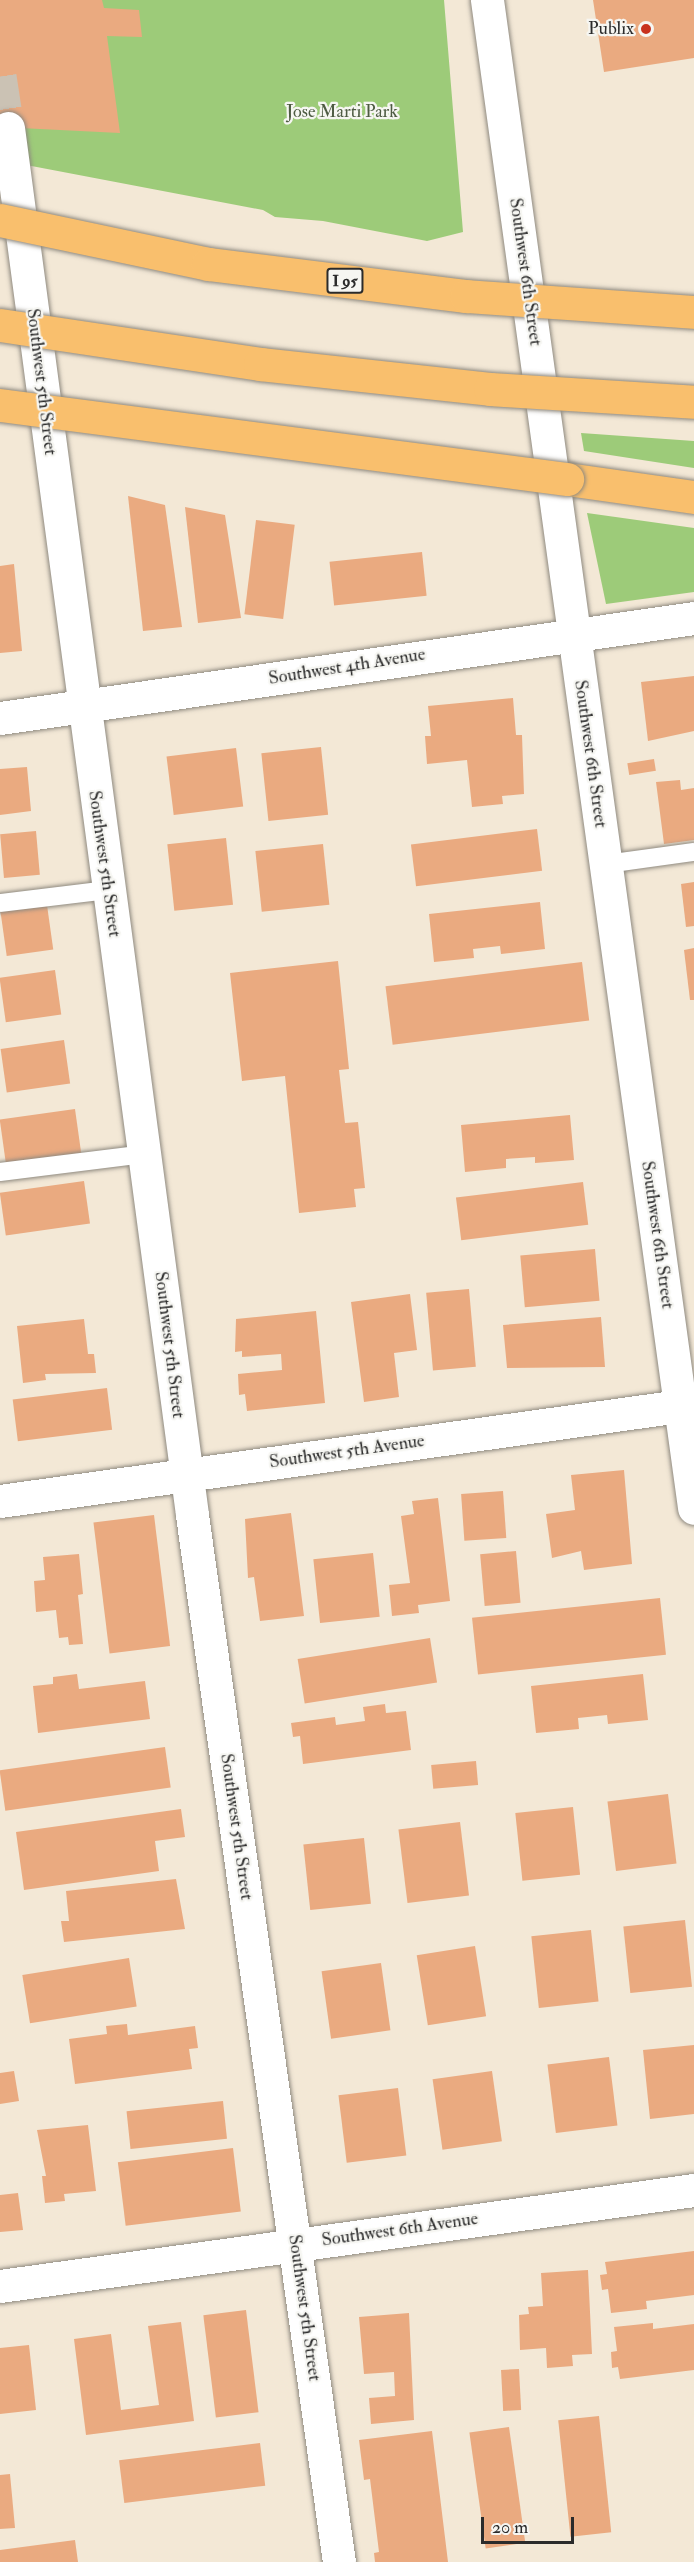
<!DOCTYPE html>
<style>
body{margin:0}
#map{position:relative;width:694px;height:2562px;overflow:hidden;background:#f3e8d6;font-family:"IM FELL Double Pica",serif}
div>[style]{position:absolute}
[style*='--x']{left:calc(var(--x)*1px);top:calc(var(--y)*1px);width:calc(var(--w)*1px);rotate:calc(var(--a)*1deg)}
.green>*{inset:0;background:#9dcb79}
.building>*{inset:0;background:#eaaa80;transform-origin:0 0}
.minor-tunnel>*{height:33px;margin-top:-16.5px;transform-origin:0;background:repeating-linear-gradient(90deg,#cbc2b4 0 33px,transparent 0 49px)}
.roads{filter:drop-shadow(0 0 2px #8f8a80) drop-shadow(0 0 2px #8f8a80)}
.service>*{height:18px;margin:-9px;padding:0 9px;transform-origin:9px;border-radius:9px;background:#fff}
.minor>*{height:33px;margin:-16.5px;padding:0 16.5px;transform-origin:16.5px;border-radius:16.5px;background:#fff}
.tertiary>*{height:33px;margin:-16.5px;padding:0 16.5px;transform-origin:16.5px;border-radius:16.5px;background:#fff}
.motorway>*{height:33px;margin:-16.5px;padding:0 16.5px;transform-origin:16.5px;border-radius:16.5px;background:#f9bf6d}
.bridges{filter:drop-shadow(0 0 2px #8f8a80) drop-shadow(0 0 2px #8f8a80)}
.motorway-bridge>*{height:33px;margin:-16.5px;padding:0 16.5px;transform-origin:16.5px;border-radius:16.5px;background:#f9bf6d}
.dots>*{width:16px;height:16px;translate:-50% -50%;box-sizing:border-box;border:3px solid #f6f6f2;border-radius:50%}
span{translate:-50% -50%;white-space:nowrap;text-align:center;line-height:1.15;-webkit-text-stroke:4.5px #f6f6f2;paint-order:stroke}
.shield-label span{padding:2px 4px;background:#f6f6f2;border:2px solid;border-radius:4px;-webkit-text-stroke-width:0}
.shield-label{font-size:16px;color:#2b2b2b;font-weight:700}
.poi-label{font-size:18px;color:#2b2b2b}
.right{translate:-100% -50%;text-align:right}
.park-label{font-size:18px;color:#4d5b42}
.street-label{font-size:18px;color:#2b2b2b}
.scale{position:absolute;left:481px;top:2517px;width:93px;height:27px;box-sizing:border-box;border:3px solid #2b2b2b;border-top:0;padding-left:8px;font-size:18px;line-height:21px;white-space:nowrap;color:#2b2b2b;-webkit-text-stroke:4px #f6f6f2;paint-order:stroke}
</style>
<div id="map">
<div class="green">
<i style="clip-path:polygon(0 0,444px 0,463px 232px,427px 241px,323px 221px,275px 217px,263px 210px,0 160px)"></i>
<i style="clip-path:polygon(581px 433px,694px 441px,694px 468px,584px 451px)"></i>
<i style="clip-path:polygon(587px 513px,694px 528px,694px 592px,606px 604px)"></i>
</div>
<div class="building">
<i style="clip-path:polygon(0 0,102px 0,104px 8px,139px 10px,142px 37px,107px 36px,120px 133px,0 127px)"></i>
<i style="clip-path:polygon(593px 0,694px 0,694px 58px,604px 72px)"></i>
<i style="clip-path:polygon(128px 496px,165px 505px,182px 627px,143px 631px)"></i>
<i style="clip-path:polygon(185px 507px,225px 515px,241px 618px,198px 623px)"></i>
<i style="left:256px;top:520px;width:39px;height:95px;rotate:7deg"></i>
<i style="left:422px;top:552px;width:44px;height:93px;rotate:84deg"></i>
<i style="clip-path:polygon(14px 564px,22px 651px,0 653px,0 566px)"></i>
<i style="clip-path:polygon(694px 676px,694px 731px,648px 741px,641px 682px)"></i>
<i style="clip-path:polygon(513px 698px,516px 735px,522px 735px,524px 794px,502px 796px,503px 804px,472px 807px,467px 760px,427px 764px,425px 736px,431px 736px,428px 706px)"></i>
<i style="left:321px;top:747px;width:68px;height:60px;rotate:84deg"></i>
<i style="left:236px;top:748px;width:59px;height:70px;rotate:83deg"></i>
<i style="left:654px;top:759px;width:12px;height:27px;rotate:81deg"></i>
<i style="clip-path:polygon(27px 767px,31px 811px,0 815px,0 769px)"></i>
<i style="clip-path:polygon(680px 780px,681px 790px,694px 788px,694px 840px,664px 844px,656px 782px)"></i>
<i style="left:537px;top:829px;width:42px;height:127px;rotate:83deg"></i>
<i style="left:36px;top:831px;width:44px;height:36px;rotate:85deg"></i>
<i style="left:226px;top:838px;width:67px;height:59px;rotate:84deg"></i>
<i style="left:323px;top:844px;width:61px;height:68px;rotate:84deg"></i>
<i style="clip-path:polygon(694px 882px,694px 926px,686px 927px,681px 884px)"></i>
<i style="clip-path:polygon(540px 902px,545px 949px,501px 954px,500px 946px,473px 949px,474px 958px,434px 962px,429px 914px)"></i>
<i style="left:47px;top:905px;width:45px;height:47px;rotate:82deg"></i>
<i style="clip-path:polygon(694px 948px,694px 1000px,690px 1000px,684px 950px)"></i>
<i style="clip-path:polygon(338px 961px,349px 1069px,339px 1070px,345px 1123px,358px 1122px,365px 1188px,354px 1189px,356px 1207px,299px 1213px,285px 1076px,242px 1081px,230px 973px)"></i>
<i style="left:582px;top:962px;width:59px;height:198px;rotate:83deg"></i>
<i style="left:55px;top:970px;width:45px;height:56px;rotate:82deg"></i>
<i style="left:64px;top:1040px;width:44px;height:64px;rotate:82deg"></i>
<i style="left:75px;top:1109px;width:45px;height:76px;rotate:82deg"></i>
<i style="clip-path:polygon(570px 1115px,574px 1160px,535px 1163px,535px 1157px,506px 1159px,506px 1168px,465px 1172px,461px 1125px)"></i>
<i style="left:84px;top:1181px;width:43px;height:85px;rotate:82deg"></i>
<i style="left:583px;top:1182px;width:43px;height:128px;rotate:83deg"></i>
<i style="left:595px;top:1249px;width:52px;height:75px;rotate:85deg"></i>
<i style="left:469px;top:1289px;width:78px;height:43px;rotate:85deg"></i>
<i style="clip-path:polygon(410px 1294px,417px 1350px,394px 1353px,399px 1397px,364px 1402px,351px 1302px)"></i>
<i style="clip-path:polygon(316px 1311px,325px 1403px,247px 1411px,245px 1394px,239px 1395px,238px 1374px,282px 1370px,281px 1354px,242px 1357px,242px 1351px,235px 1352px,236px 1319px)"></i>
<i style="clip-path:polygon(601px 1317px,605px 1367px,507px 1368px,503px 1325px)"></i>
<i style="clip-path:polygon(84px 1319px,88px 1354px,94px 1354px,96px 1373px,45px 1374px,46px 1380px,23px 1383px,17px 1326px)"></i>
<i style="left:107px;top:1388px;width:42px;height:95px;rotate:83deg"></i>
<i style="clip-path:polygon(624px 1470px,632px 1564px,584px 1570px,581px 1551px,552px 1558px,546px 1514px,575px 1510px,571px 1475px)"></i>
<i style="left:503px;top:1491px;width:47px;height:42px;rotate:86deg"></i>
<i style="clip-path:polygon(438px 1498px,450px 1601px,418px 1605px,419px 1613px,392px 1616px,389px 1585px,410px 1583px,401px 1516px,414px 1514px,412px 1501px)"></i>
<i style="clip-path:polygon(291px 1513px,304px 1616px,260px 1621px,254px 1577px,248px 1578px,245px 1519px)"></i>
<i style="left:154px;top:1515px;width:132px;height:61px;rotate:83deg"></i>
<i style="left:516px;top:1551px;width:52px;height:36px;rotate:85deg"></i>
<i style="left:373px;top:1553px;width:64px;height:60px;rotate:84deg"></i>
<i style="clip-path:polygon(79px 1554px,83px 1594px,78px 1595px,83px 1644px,69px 1645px,68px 1637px,59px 1638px,56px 1610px,36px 1612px,34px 1581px,45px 1580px,43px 1557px)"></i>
<i style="left:660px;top:1598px;width:57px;height:189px;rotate:84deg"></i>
<i style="left:430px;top:1638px;width:45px;height:134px;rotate:81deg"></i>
<i style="clip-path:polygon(77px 1674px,79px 1689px,145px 1681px,150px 1719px,38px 1733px,33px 1686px,53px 1684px,53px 1677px)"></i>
<i style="clip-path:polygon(643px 1674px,648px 1720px,608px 1724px,607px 1715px,578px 1718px,579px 1729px,536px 1733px,531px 1686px)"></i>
<i style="clip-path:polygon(385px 1704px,386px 1713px,406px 1711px,411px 1750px,303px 1764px,300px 1736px,293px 1737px,291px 1723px,335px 1717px,336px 1725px,365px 1721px,363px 1707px)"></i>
<i style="left:165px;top:1747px;width:41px;height:167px;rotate:82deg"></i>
<i style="left:476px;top:1761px;width:24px;height:45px;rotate:85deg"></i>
<i style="left:668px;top:1794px;width:70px;height:61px;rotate:83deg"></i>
<i style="left:573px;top:1807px;width:68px;height:58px;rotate:84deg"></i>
<i style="clip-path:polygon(181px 1809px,185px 1837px,155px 1841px,159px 1871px,24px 1890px,16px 1832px)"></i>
<i style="left:460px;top:1822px;width:74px;height:62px;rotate:83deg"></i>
<i style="left:364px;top:1838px;width:66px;height:61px;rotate:84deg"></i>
<i style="clip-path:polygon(176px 1879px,185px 1929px,64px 1942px,61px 1921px,69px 1921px,66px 1891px)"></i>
<i style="left:685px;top:1920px;width:67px;height:62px;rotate:84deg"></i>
<i style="left:591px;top:1930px;width:72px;height:60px;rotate:84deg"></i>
<i style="left:475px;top:1946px;width:71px;height:59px;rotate:81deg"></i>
<i style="left:129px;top:1958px;width:49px;height:108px;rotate:81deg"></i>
<i style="left:381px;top:1963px;width:68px;height:60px;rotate:82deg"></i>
<i style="clip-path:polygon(127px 2024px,128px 2035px,195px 2026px,198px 2048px,189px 2049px,192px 2069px,75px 2084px,69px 2039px,107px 2034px,106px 2026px)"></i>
<i style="clip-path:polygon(694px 2045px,694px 2114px,650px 2119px,643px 2050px)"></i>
<i style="left:609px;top:2057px;width:69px;height:62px;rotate:83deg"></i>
<i style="clip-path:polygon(14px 2071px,19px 2101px,0 2104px,0 2073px)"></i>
<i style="left:492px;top:2071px;width:71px;height:60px;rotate:82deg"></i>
<i style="left:398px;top:2088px;width:68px;height:60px;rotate:83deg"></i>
<i style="left:223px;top:2101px;width:38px;height:97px;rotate:84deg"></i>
<i style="clip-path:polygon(88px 2125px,96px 2191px,64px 2194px,65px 2201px,45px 2203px,42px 2176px,46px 2176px,37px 2130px)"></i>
<i style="left:233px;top:2148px;width:64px;height:116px;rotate:83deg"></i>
<i style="clip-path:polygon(18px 2193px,23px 2230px,0 2232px,0 2195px)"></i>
<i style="clip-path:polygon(694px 2251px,694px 2295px,646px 2301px,647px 2309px,611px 2313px,608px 2289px,602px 2290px,600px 2275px,607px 2274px,605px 2262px)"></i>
<i style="clip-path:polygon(588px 2270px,592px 2354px,572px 2355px,573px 2366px,547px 2368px,546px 2348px,520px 2350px,519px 2315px,529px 2314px,528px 2307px,543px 2306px,541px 2273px)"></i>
<i style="left:246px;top:2310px;width:103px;height:43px;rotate:83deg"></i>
<i style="clip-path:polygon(409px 2313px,414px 2420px,371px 2424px,369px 2398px,395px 2396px,394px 2372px,364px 2374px,359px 2317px)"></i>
<i style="clip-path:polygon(181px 2322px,194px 2421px,86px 2435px,74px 2339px,111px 2334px,121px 2410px,159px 2405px,148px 2326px)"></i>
<i style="clip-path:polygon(653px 2323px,653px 2329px,694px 2324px,694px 2370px,620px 2379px,618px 2367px,612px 2368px,611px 2352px,617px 2351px,614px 2327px)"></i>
<i style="clip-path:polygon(29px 2345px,36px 2410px,0 2414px,0 2348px)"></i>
<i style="left:519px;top:2369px;width:41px;height:18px;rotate:87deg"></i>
<i style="left:599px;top:2416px;width:117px;height:41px;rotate:84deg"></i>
<i style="left:509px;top:2427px;width:117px;height:40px;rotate:82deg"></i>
<i style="clip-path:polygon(432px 2431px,448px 2562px,375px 2562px,374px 2553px,379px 2552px,370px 2479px,364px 2480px,359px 2440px)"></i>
<i style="left:260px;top:2443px;width:43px;height:142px;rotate:83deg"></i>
<i style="clip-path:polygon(10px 2474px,15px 2528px,0 2529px,0 2475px)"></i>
<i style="clip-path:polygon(75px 2540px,78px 2562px,0 2562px,0 2550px)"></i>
</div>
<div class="minor-tunnel">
<i style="--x:0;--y:76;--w:53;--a:81.3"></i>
</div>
<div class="roads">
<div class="service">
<i style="--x:606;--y:864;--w:89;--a:-7.8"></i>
<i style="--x:0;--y:903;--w:108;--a:-6.9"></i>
<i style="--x:0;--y:1172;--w:145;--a:-7.1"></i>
</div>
<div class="minor">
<i style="--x:8;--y:128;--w:1399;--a:82.44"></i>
<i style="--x:192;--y:1515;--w:1057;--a:82.01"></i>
<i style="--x:0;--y:1501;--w:701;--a:-7.96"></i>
<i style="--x:0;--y:2286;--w:701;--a:-7.88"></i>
</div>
<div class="tertiary">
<i style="--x:487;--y:0;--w:1522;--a:82.18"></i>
<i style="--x:0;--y:718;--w:701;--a:-8.2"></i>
</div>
<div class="motorway">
<i style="--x:567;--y:479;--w:128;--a:8.1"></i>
</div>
</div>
<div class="bridges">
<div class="motorway-bridge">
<i style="--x:0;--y:220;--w:213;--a:11.9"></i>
<i style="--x:208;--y:264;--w:260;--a:7.1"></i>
<i style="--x:466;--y:296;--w:229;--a:4"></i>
<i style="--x:0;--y:325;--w:263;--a:8.5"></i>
<i style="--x:260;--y:364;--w:231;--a:6.2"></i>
<i style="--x:490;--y:389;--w:204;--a:3.6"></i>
<i style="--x:0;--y:405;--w:572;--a:7.44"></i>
</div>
</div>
<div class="dots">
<i style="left:646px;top:29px;background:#c8321e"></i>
</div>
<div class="shield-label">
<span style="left:345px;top:281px">I 95</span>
</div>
<div class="poi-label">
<span class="right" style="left:634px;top:29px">Publix</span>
</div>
<div class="park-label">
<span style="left:342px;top:112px">Jose Marti Park</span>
</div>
<div class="street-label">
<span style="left:525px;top:272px;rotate:82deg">Southwest 6th Street</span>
<span style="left:41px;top:382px;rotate:83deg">Southwest 5th Street</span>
<span style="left:347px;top:667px;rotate:-9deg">Southwest 4th Avenue</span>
<span style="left:590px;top:754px;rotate:82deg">Southwest 6th Street</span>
<span style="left:104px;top:864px;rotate:82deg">Southwest 5th Street</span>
<span style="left:657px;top:1235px;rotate:82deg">Southwest 6th Street</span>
<span style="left:169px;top:1345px;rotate:83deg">Southwest 5th Street</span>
<span style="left:347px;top:1452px;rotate:-8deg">Southwest 5th Avenue</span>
<span style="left:236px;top:1827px;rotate:82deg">Southwest 5th Street</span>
<span style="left:400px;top:2230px;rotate:-8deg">Southwest 6th Avenue</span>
<span style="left:304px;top:2308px;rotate:82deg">Southwest 5th Street</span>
</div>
<div class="scale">20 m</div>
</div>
